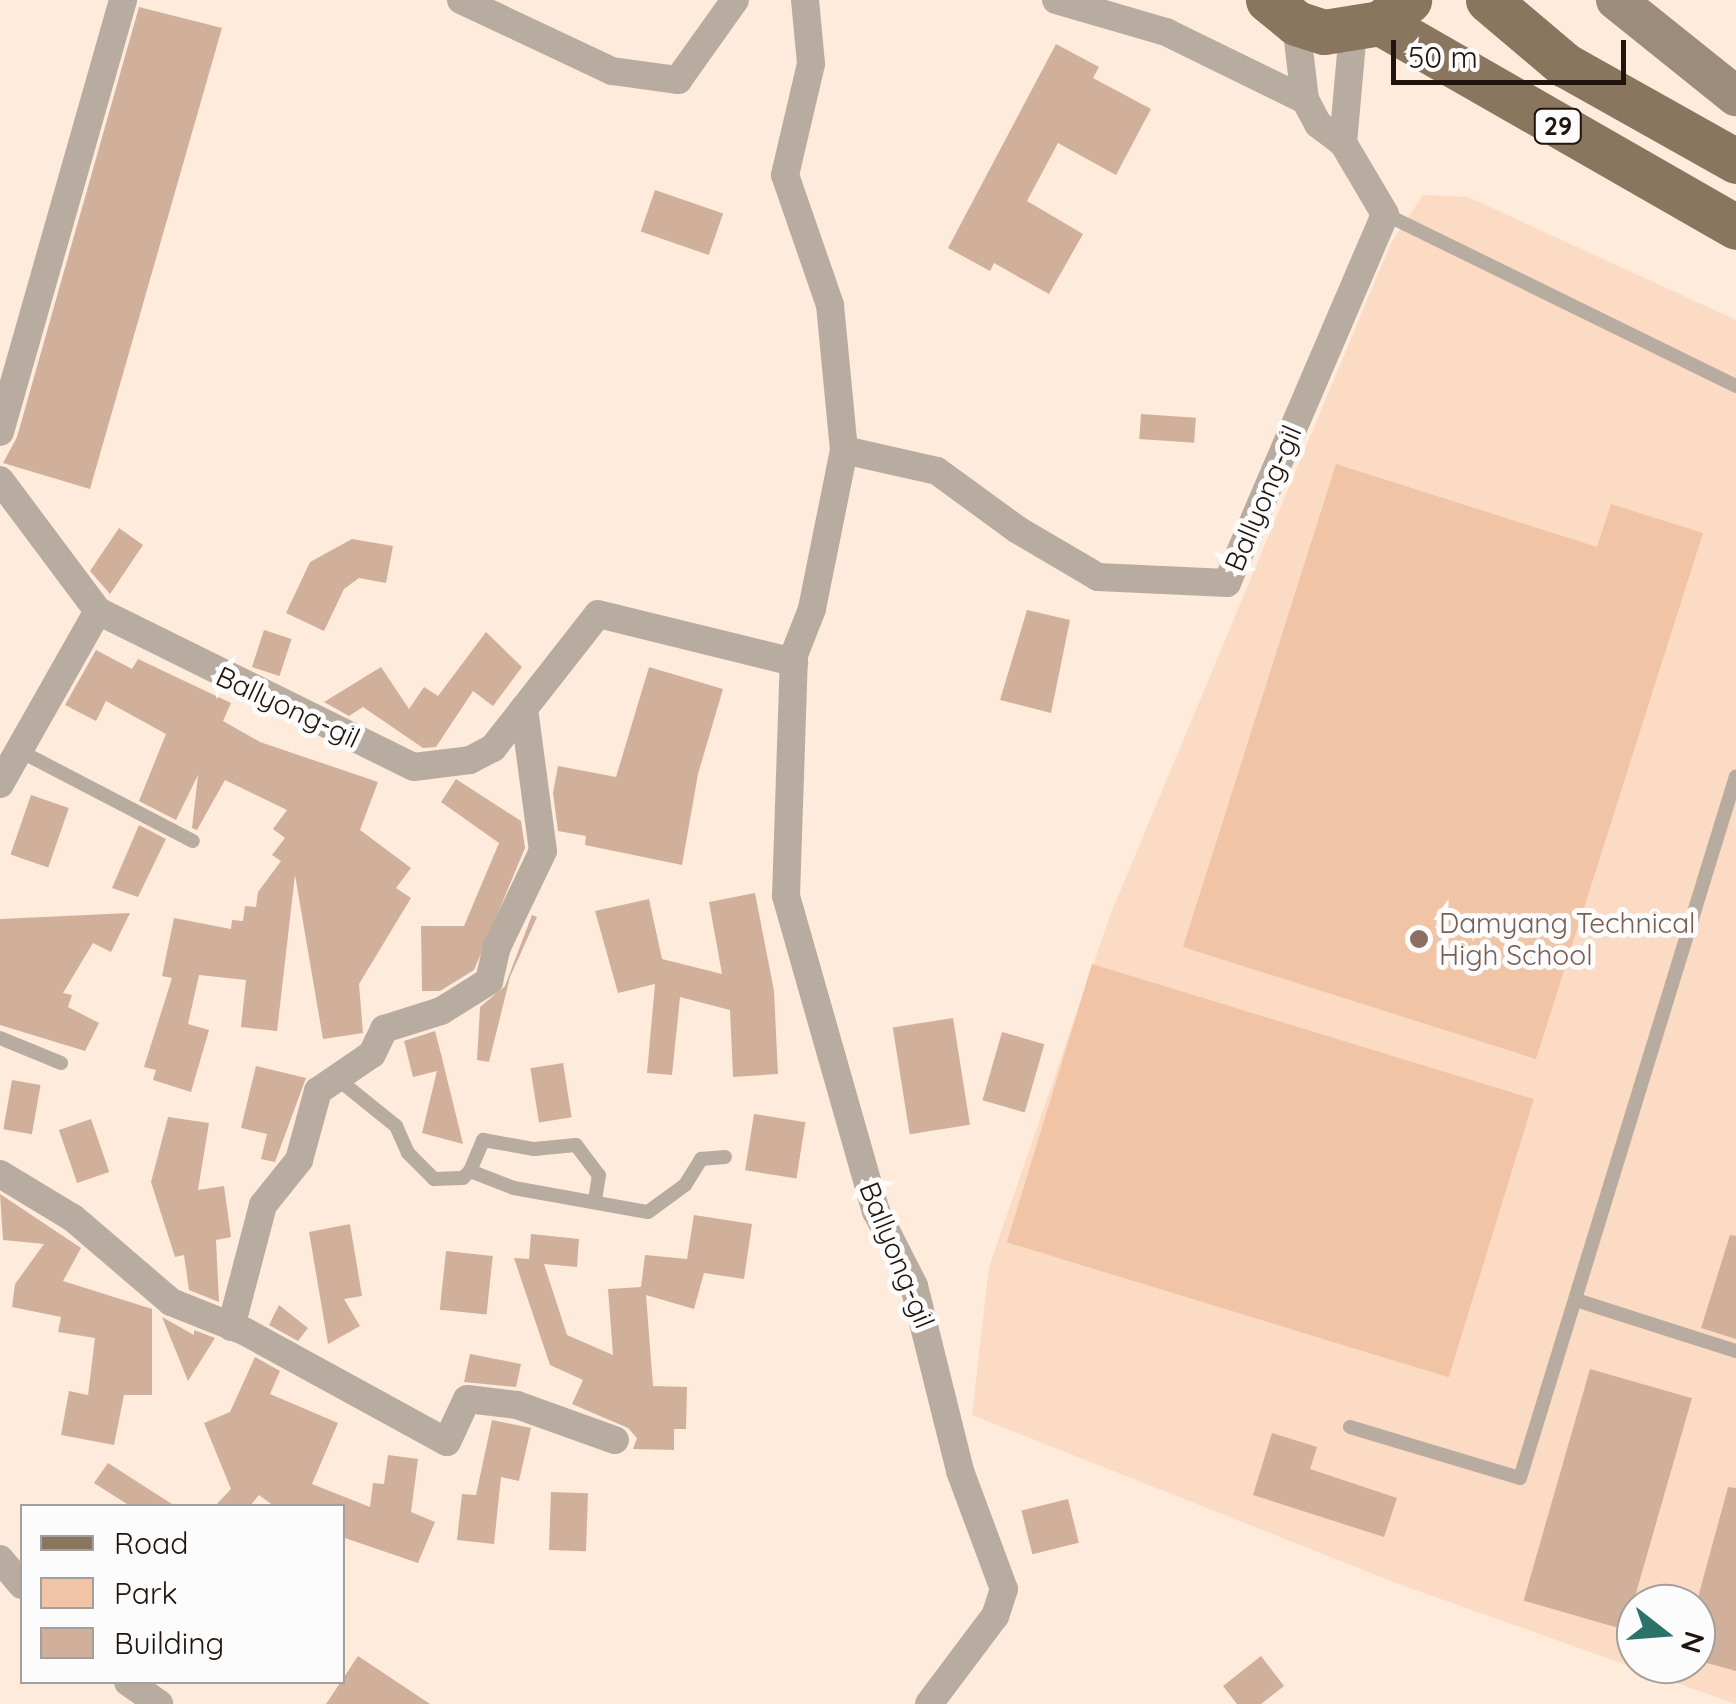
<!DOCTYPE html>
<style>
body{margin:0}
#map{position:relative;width:1736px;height:1704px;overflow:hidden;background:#ffebdc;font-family:Quicksand,sans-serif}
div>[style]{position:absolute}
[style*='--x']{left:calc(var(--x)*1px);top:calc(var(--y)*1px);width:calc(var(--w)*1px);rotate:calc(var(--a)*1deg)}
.built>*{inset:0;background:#fbdbc4}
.green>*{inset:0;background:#f0c4a5;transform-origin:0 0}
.building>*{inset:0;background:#d0b09a;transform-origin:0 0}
.lane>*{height:14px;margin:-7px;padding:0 7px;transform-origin:7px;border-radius:7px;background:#b8aca0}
.street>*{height:28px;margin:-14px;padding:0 14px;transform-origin:14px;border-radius:14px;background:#b8aca0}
.secondary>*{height:40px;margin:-20px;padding:0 20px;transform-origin:20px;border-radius:20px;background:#9e8c7a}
.primary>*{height:45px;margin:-22.5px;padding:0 22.5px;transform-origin:22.5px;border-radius:22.5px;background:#8a755f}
.dots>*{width:28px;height:28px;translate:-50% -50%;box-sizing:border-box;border:5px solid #fcfcfc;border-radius:50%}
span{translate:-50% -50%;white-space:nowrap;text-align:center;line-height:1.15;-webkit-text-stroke:10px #fcfcfc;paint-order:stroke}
.shield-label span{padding:2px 8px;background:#fcfcfc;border:2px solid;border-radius:8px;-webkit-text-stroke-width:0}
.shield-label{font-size:25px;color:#20140c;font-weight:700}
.street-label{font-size:28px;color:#20140c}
.education-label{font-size:28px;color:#785e54}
.left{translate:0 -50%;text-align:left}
.legend{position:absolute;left:20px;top:1504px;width:325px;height:180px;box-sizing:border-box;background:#fcfcfc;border:2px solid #a49f9c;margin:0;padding:12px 18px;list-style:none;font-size:30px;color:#20140c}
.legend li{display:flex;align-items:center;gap:20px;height:50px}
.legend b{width:50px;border:2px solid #a49f9c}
.north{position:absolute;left:1616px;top:1584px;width:100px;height:100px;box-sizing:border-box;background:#fcfcfc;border:2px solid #a49f9c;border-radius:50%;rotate:107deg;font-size:28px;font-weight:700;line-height:40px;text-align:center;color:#20140c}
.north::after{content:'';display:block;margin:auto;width:35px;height:45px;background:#2b7269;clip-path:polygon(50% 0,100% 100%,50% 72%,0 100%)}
.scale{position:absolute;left:1391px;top:40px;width:235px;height:45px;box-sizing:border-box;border:5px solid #20140c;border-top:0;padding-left:12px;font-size:30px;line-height:35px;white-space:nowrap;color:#20140c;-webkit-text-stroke:8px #fcfcfc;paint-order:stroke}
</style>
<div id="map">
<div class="built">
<i style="clip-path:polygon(evenodd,1423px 195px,1468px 197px,1736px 320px,1736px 1704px,1396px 1583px,972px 1415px,989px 1267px,1111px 913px,1391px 243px,1423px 195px,1636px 1604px,1696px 1604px,1696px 1664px,1636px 1664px,1636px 1604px)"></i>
</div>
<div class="green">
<i style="clip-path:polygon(1336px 464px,1597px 547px,1611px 504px,1703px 533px,1536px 1059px,1183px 947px)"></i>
<i style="left:1092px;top:964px;width:462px;height:291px;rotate:17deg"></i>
</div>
<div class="building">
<i style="clip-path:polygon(139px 7px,222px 28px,90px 489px,3px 463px,17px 437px)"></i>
<i style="clip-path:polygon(1056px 44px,1099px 67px,1093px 78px,1151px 109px,1116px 175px,1058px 143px,1027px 201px,1083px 234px,1049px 294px,994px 263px,990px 271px,948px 248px)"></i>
<i style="left:655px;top:190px;width:72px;height:44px;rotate:19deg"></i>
<i style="left:1141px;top:414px;width:55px;height:25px;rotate:4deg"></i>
<i style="clip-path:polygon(119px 528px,143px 545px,110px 594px,90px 571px)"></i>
<i style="clip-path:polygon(352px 539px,393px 546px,386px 583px,359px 578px,344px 589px,324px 631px,286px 613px,310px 562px)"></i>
<i style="clip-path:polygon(1027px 610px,1070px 620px,1051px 713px,1000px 700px)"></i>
<i style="left:264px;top:630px;width:29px;height:39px;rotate:18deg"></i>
<i style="clip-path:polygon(486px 632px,522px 667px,493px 706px,473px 691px,436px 747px,423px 748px,363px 707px,349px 716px,324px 702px,381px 667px,409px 709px,424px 687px,438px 696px)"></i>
<i style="clip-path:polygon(96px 650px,132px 669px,138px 659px,231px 703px,223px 721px,260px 742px,378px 782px,360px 830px,411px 868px,396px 888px,411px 898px,359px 984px,363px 1033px,323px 1039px,295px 875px,277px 1031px,241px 1027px,246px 980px,199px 975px,188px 1024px,209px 1030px,191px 1092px,153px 1080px,156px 1070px,144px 1067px,172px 978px,162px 976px,174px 918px,231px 929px,232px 920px,243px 921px,245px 906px,256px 907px,258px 892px,281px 861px,272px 855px,285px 838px,273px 829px,287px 810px,225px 780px,197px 830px,192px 828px,198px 775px,176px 820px,139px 801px,166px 734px,106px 701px,96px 721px,65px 705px)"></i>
<i style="clip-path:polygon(649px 667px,723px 689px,698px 774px,682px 865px,585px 845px,586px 836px,558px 831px,553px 793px,558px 766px,616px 777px)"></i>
<i style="clip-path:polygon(456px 779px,521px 821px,525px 848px,474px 970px,440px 991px,422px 991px,421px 926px,464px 926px,499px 843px,441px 802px)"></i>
<i style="left:31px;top:795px;width:40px;height:63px;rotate:19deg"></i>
<i style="clip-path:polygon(139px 825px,166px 839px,138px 897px,112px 888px)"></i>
<i style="clip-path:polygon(755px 893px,774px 991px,778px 1074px,733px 1077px,730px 1010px,680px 997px,672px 1075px,647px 1073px,655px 984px,618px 993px,595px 911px,649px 899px,662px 959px,722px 974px,709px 902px)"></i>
<i style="clip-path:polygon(130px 913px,111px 952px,93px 943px,63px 993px,72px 995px,68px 1007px,99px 1023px,85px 1051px,0 1025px,0 919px)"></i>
<i style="clip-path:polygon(532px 915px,537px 917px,510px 977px,489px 1062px,477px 1060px,480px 1007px,505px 986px)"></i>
<i style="left:953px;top:1018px;width:108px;height:61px;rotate:81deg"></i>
<i style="clip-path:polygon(435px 1031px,441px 1054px,463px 1144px,422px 1133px,437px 1071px,413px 1077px,404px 1041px)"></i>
<i style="left:1002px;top:1032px;width:44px;height:71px;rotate:16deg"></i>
<i style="left:563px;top:1063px;width:55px;height:33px;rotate:81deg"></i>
<i style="clip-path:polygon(256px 1066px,306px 1078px,275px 1162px,261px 1159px,267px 1134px,241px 1128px)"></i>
<i style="left:12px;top:1080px;width:29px;height:50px;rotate:10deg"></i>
<i style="left:754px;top:1114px;width:52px;height:57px;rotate:9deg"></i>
<i style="clip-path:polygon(168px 1117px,209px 1123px,198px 1190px,224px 1186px,231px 1237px,216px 1240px,219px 1302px,189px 1290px,184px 1255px,175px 1257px,151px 1182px)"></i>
<i style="left:91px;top:1119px;width:56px;height:34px;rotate:71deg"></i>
<i style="clip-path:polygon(0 1194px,81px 1248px,63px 1281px,152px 1309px,152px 1395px,124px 1395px,114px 1445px,61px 1435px,69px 1391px,88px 1395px,95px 1338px,58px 1332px,61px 1317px,12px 1307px,15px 1284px,44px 1244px,3px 1240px)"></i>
<i style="clip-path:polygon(694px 1215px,752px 1224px,744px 1279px,704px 1273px,694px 1309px,646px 1295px,653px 1386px,687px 1387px,686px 1429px,674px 1429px,674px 1450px,633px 1449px,637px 1438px,628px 1428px,572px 1404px,583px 1380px,550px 1365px,514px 1258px,529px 1259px,531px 1234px,579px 1239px,577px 1267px,544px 1264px,567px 1335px,613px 1355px,608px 1289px,641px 1287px,645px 1255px,687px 1259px)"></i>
<i style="clip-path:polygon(350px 1224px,362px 1296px,344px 1299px,360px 1326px,328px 1344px,309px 1232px)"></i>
<i style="clip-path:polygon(1730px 1235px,1736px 1236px,1736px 1339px,1701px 1328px)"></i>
<i style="left:446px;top:1251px;width:47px;height:59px;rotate:6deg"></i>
<i style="clip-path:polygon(279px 1305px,308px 1328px,298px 1341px,269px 1325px)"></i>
<i style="clip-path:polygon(162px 1317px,194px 1335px,194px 1330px,215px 1338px,188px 1381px)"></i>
<i style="clip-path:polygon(470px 1354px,521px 1364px,516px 1387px,464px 1382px)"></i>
<i style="clip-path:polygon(255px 1357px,280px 1371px,270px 1394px,338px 1423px,312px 1484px,370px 1507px,373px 1483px,384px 1484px,388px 1455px,418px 1459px,411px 1512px,435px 1522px,418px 1563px,342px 1537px,342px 1506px,274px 1506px,259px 1495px,250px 1506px,215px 1506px,231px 1489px,204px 1423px,230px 1412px)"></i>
<i style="left:1590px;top:1369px;width:106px;height:241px;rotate:16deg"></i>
<i style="clip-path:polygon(492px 1420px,531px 1428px,519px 1481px,501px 1477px,494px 1544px,457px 1540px,462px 1494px,476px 1495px)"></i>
<i style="clip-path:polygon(1272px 1433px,1317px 1447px,1310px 1469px,1397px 1498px,1384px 1537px,1253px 1495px)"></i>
<i style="clip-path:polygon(108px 1463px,175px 1506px,130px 1506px,94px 1483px)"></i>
<i style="clip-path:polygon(1728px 1487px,1736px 1488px,1736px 1671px,1696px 1660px,1696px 1605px)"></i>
<i style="left:551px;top:1492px;width:37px;height:58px;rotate:2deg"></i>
<i style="left:1068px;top:1499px;width:45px;height:48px;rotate:76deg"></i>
<i style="clip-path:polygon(358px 1656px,430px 1704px,326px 1704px)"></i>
<i style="clip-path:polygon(1261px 1656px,1284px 1686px,1261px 1704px,1237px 1704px,1223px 1686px)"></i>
</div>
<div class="lane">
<i style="--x:1385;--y:214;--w:391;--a:26.1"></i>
<i style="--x:18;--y:750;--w:197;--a:27.5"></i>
<i style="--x:0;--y:1038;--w:66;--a:22.3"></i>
<i style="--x:334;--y:1076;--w:80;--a:38.9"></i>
<i style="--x:396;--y:1126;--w:30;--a:66"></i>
<i style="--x:408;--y:1153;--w:37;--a:45"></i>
<i style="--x:434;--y:1179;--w:29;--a:-2"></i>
<i style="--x:463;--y:1178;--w:10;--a:-45"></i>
<i style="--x:470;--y:1171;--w:47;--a:21.1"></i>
<i style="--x:514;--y:1188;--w:136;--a:10.2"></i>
<i style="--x:648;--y:1212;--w:46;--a:-36.1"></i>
<i style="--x:685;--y:1185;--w:31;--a:-58"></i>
<i style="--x:701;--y:1159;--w:24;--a:-5"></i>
<i style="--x:470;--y:1171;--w:34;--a:-67"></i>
<i style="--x:483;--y:1140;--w:52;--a:10"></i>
<i style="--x:534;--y:1149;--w:42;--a:-5.4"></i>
<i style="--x:576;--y:1145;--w:38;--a:53"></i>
<i style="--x:599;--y:1175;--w:26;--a:99"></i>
<i style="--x:1576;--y:1300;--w:168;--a:17.7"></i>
<i style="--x:1350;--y:1427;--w:177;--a:16.7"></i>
<i style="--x:1520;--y:1478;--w:734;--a:-72.9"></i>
</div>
<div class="street">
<i style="--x:461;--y:0;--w:167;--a:25.2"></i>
<i style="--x:612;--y:71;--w:67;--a:7.8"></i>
<i style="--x:678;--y:80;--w:98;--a:-54.5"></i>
<i style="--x:805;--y:0;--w:64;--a:84.6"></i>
<i style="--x:811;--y:64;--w:114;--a:103.2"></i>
<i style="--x:785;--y:175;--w:138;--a:70.9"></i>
<i style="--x:830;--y:305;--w:146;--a:84.5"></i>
<i style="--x:844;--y:450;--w:162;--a:101.4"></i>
<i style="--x:812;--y:609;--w:49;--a:111.4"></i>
<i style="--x:794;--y:655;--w:241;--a:91.9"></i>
<i style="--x:786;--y:896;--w:328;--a:74.1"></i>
<i style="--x:876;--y:1211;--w:84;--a:63.1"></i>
<i style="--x:914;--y:1286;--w:191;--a:76"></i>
<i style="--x:960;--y:1471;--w:126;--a:69.6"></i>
<i style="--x:1004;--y:1589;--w:28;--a:108"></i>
<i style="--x:995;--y:1616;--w:110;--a:126.9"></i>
<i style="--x:1056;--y:0;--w:115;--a:16.2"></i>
<i style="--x:1166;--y:32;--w:155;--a:26.1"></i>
<i style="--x:1343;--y:143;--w:111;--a:-84.9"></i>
<i style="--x:0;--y:432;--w:449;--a:-74.1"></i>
<i style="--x:844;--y:450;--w:95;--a:12.7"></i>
<i style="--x:937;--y:471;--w:100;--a:36.1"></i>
<i style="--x:1018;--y:530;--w:93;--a:30.4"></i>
<i style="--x:1098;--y:577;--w:129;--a:2.7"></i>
<i style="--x:1227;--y:583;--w:401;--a:-66.8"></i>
<i style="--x:1385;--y:214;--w:82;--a:-120.6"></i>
<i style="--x:1343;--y:143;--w:31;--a:-143"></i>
<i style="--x:1318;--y:124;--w:27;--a:-118"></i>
<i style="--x:1305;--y:100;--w:78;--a:-96.7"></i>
<i style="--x:0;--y:480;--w:164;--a:53.2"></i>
<i style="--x:98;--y:611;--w:352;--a:26.3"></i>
<i style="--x:414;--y:767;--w:56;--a:-7.1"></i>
<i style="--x:470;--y:760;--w:26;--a:-28"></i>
<i style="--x:493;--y:748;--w:170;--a:-51.9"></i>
<i style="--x:598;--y:614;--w:202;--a:13.8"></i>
<i style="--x:0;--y:784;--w:199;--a:-60.5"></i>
<i style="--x:0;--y:1174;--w:85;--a:31.1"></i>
<i style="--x:73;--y:1218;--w:129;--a:40.6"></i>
<i style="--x:171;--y:1302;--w:79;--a:21.7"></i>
<i style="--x:244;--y:1331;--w:231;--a:28.7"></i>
<i style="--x:447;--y:1442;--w:47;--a:-65.1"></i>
<i style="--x:467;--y:1399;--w:50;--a:6.8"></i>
<i style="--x:517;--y:1405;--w:104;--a:19.7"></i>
<i style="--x:231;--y:1327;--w:126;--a:-75.3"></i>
<i style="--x:263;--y:1205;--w:58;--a:-51.3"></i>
<i style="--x:299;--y:1160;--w:72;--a:-74.6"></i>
<i style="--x:318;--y:1091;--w:65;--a:-34.4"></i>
<i style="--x:372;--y:1054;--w:28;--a:-64"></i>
<i style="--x:384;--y:1029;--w:60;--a:-17.5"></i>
<i style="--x:441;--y:1011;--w:57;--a:-32"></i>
<i style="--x:489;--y:981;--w:35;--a:-77"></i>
<i style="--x:497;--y:947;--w:106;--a:-64.4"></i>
<i style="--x:543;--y:851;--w:144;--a:-97.6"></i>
<i style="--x:0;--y:1559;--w:34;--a:50"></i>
<i style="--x:128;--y:1682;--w:38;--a:35"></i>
</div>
<div class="secondary">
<i style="--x:1616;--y:0;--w:154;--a:38.7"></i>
</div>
<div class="primary">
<i style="--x:1268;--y:0;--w:36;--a:39"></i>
<i style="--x:1296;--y:23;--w:29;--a:18"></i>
<i style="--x:1324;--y:32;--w:57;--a:-9.1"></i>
<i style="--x:1380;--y:23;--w:37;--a:-38"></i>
<i style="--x:1488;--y:0;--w:101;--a:40.2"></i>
<i style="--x:1565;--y:65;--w:196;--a:29.3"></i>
<i style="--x:1380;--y:23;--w:410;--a:29.8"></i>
</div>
<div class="dots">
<i style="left:1419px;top:939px;background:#8d6e63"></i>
</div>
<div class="shield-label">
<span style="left:1558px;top:126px">29</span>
</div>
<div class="street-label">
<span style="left:1263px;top:498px;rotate:-67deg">Ballyong-gil</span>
<span style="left:288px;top:707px;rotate:25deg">Ballyong-gil</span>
<span style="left:897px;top:1255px;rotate:68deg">Ballyong-gil</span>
</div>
<div class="education-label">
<span class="left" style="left:1439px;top:939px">Damyang Technical<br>High School</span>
</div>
<ul class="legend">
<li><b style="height:12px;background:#8a755f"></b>Road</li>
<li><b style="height:28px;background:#f0c4a5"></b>Park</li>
<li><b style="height:28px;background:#d0b09a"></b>Building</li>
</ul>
<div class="north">N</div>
<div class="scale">50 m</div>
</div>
